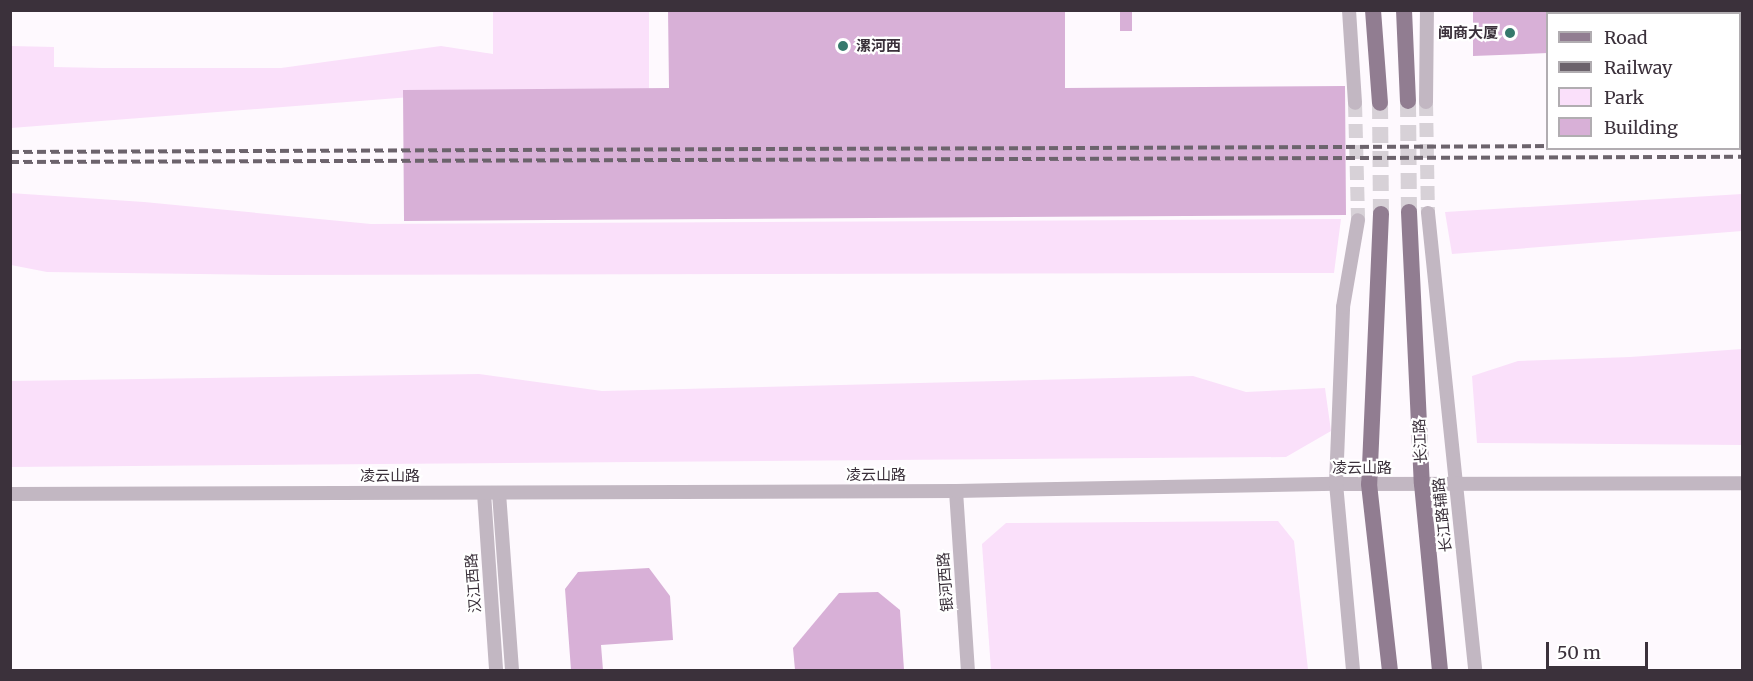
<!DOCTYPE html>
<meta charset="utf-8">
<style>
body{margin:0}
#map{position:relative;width:1753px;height:681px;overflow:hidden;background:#fef9fe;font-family:Merriweather,"Noto Sans SC",serif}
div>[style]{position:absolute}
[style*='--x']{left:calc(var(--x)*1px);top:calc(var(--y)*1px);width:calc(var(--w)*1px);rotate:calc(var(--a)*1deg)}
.green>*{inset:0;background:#fae0fa}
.building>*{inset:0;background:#d8b0d7;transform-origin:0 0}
.minor-tunnel>*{height:14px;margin-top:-7px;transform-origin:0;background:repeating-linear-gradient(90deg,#d7d1d7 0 14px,transparent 0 21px)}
.major-tunnel>*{height:16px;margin-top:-8px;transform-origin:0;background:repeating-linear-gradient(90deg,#d7d1d7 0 16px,transparent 0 24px)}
.minor>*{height:14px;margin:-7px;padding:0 7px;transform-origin:7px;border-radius:7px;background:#c2b7c2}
.major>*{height:16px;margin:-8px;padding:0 8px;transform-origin:8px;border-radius:8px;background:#917d91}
.rail>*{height:4px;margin-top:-2px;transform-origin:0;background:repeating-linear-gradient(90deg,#6c636c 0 9px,transparent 0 13.5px)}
.dots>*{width:16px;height:16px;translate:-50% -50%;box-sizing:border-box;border:3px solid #fff;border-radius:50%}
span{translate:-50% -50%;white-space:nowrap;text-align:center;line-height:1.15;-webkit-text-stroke:4.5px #fff;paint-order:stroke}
.poi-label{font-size:15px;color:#3b313b;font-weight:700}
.right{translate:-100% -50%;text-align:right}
.left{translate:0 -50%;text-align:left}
.street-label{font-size:15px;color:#3b313b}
.frame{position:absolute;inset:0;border:12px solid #3b313b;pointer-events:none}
.legend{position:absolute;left:1546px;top:12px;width:195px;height:138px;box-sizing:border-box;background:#fff;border:2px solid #b1adb1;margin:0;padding:8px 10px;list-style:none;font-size:18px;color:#3b313b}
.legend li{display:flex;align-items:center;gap:12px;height:30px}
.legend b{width:30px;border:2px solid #b1adb1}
.scale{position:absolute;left:1546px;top:642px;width:102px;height:27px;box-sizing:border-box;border:3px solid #3b313b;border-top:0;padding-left:8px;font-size:18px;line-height:21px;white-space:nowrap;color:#3b313b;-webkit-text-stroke:4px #fff;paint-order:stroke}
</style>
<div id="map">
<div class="green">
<i style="clip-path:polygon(493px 11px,649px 11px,649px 95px,462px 93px,11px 128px,11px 46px,54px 47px,54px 67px,102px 68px,281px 68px,441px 46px,493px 54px)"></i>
<i style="clip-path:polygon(10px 193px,144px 202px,371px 224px,1341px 219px,1334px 273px,273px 275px,47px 272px,11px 265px)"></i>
<i style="clip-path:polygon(1742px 194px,1742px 231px,1452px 254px,1445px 212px)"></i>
<i style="clip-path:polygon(1742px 349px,1742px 445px,1477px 443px,1472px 376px,1518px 361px,1630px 357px)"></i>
<i style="clip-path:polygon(479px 374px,602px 391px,1193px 376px,1246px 392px,1325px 388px,1331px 431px,1286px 457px,11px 467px,10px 381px)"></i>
<i style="clip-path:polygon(1278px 521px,1294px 541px,1308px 670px,991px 670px,982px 544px,1006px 523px)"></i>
</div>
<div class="building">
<i style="clip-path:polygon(668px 10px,1065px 10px,1065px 88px,1345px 86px,1346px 215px,404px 221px,403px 90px,669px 88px)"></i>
<i style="left:1120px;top:10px;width:12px;height:21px"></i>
<i style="clip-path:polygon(1473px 10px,1643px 10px,1643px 14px,1548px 14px,1548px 53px,1473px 56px)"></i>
<i style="clip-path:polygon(649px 568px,670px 596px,673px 640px,601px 645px,603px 670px,571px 670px,565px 589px,578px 572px)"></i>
<i style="clip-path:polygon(878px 592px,900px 610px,904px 670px,795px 670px,793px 648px,839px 593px)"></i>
</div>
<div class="minor-tunnel">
<i style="--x:1426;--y:102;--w:111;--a:89"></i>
<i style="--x:1355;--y:103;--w:117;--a:88.5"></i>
</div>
<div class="major-tunnel">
<i style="--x:1408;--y:101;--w:111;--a:89.5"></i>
<i style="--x:1380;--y:103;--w:111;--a:89.5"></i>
</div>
<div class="minor">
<i style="--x:1349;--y:10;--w:93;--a:86.3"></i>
<i style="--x:1426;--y:102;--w:92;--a:-89.4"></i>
<i style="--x:1428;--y:213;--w:459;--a:84.1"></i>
<i style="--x:956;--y:491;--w:179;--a:86.2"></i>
<i style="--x:484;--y:493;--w:177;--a:86.1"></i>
<i style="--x:499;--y:493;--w:177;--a:85.8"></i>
<i style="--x:10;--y:494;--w:946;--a:-0.18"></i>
<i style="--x:956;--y:491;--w:380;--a:-1.1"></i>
<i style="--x:1336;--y:484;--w:406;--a:-0.1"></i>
<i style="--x:1353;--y:670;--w:187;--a:-95.2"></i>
<i style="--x:1336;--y:484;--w:177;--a:-87.7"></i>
<i style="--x:1343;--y:307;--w:88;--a:-80.2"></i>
</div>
<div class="major">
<i style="--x:1373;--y:10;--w:93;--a:85.7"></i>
<i style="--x:1404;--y:10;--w:91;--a:87.5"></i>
<i style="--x:1409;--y:212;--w:272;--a:87.3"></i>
<i style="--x:1422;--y:484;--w:187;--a:84.5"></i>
<i style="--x:1381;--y:214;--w:270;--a:92.5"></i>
<i style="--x:1369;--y:484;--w:187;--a:83.6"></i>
</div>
<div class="rail">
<i style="--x:1740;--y:145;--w:2;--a:0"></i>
<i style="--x:10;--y:152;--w:1538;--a:-0.22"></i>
<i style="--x:10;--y:162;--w:1732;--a:-0.17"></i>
</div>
<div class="dots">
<i style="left:1510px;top:33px;background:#36796c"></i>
<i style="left:843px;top:46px;background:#36796c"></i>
</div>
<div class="poi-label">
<span class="right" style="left:1498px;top:33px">闽商大厦</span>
<span class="left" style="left:856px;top:46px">漯河西</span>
</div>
<div class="street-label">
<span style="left:1420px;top:441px;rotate:-93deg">长江路</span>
<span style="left:1362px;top:468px">凌云山路</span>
<span style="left:876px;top:475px">凌云山路</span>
<span style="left:390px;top:476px">凌云山路</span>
<span style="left:1442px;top:515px;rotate:-96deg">长江路辅路</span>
<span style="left:945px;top:582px;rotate:-94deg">银河西路</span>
<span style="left:473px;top:583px;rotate:-94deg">汉江西路</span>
</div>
<div class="frame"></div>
<ul class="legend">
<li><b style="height:8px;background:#917d91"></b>Road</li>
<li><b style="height:8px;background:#6c636c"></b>Railway</li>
<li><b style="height:16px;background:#fae0fa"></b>Park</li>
<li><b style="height:16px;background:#d8b0d7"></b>Building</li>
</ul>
<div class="scale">50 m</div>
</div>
